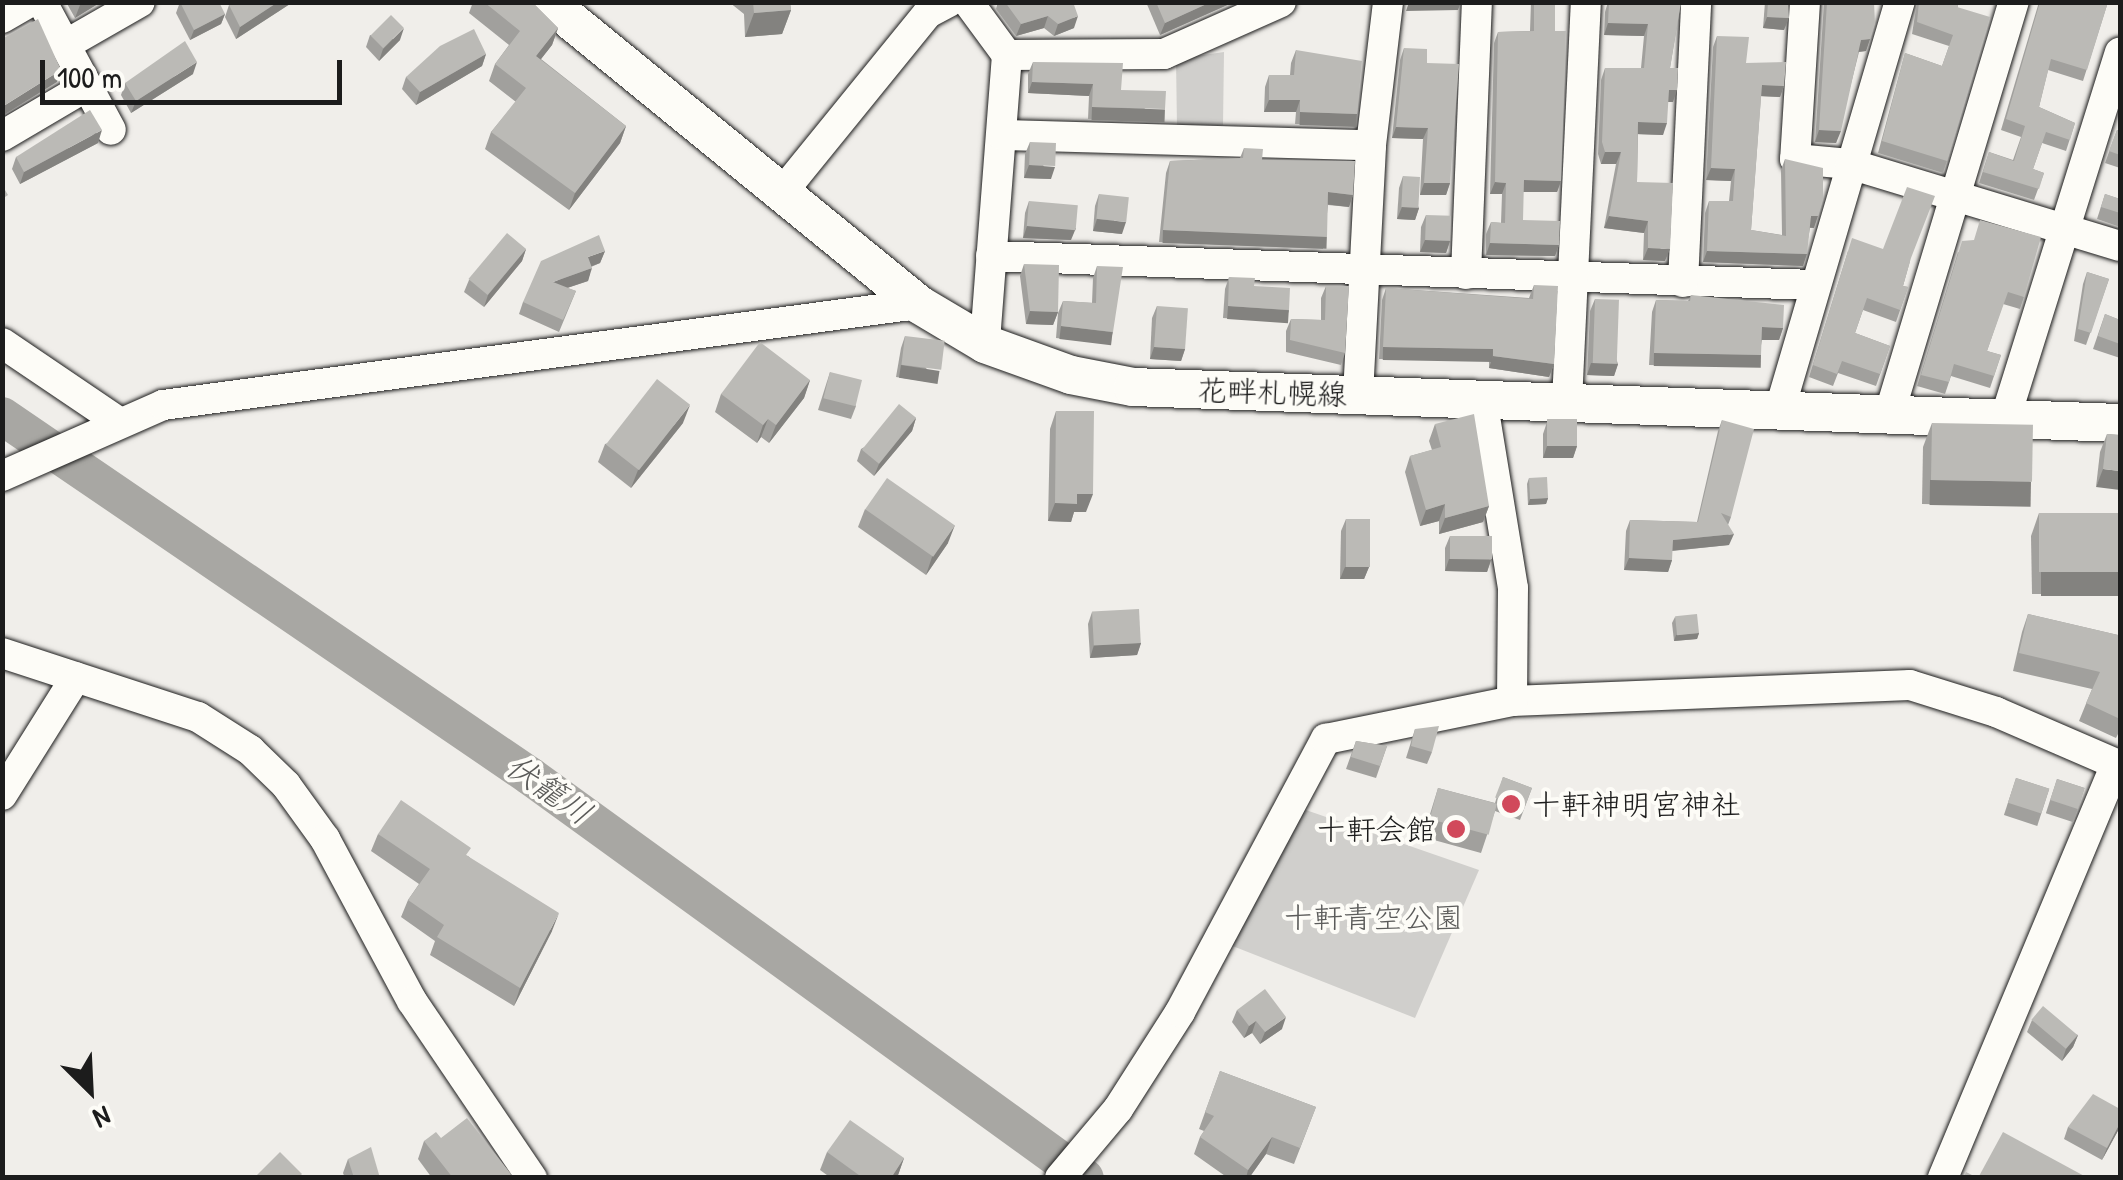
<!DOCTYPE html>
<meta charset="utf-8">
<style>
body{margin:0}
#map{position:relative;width:2123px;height:1180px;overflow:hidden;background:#f0eeea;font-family:"Patrick Hand","Klee One",sans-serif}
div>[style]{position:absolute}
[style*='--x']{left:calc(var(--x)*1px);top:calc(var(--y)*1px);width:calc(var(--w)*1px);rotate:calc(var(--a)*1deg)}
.green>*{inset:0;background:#d0cfcc}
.river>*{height:38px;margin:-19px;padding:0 19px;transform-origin:19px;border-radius:19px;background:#a8a7a3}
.roads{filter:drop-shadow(0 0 2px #1c1c1c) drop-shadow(0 0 2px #1c1c1c)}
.minor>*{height:30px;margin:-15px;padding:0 15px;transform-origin:15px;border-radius:15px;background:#fdfcf7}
.major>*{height:38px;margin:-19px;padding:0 19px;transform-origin:19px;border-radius:19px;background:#fdfcf7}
.wall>*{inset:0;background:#a1a09d;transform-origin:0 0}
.shaded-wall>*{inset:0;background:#83827f;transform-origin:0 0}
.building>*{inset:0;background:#bbbab6;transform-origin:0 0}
.dots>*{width:28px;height:28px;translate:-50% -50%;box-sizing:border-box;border:5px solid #fdfcf7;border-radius:50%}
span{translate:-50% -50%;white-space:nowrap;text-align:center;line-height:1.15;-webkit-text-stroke:8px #fdfcf7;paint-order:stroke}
.street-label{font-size:30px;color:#1c1c1c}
.poi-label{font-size:30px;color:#1c1c1c}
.left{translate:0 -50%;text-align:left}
.right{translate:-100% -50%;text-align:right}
.park-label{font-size:30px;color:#5b5b5a}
.water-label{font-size:32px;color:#5b5b59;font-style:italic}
.frame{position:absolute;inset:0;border:5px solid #1c1c1c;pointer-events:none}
.north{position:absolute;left:40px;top:1040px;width:100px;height:100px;-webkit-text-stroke:8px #fdfcf7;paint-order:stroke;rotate:156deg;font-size:28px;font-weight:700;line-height:40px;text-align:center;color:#1c1c1c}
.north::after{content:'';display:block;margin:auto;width:35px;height:45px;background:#1c1c1c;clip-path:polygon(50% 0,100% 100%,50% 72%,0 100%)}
.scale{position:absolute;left:40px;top:60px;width:302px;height:45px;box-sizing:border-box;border:5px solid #1c1c1c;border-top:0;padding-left:12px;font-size:30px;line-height:35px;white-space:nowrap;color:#1c1c1c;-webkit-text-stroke:8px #fdfcf7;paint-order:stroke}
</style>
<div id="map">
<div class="green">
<i style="clip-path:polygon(1224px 52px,1223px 125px,1177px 128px,1176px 59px)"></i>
<i style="clip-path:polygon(1303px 809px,1479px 870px,1415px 1018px,1230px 945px)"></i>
</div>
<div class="river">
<i style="--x:2;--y:416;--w:639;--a:34.29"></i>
<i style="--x:530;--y:776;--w:685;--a:35.92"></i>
</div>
<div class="roads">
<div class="minor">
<i style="--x:42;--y:2;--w:145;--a:61.7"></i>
<i style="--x:968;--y:2;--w:66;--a:53.7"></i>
<i style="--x:1007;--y:55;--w:290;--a:94.4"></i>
<i style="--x:1805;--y:2;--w:157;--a:93.6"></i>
<i style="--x:1795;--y:159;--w:55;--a:5.2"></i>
<i style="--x:1850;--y:164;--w:282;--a:16.9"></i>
<i style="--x:2;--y:18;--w:32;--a:-30"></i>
<i style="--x:65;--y:45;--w:86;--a:-29.8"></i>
<i style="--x:1007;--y:55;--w:157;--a:-0.4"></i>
<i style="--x:1164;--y:54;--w:128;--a:-24"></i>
<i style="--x:1002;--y:135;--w:369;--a:1.6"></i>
<i style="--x:2;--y:136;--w:99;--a:-30.5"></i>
<i style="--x:780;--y:195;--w:235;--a:-50.9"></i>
<i style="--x:928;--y:13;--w:24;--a:-28"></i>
<i style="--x:991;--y:256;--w:822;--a:2.02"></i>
<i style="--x:1466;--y:274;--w:272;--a:-87.7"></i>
<i style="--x:1683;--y:282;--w:280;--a:-87.3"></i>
<i style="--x:2;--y:343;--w:139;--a:34.1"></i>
<i style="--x:1358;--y:395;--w:250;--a:-87"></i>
<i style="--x:1371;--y:145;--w:144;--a:-83.2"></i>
<i style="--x:1567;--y:402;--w:400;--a:-87.3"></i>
<i style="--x:1779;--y:412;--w:427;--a:-73.6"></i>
<i style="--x:1889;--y:415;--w:432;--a:-73.2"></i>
<i style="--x:2005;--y:419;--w:384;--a:-72.6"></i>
<i style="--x:2;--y:476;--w:176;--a:-23.8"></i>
<i style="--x:163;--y:405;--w:762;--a:-7.62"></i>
<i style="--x:2;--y:653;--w:206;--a:18.1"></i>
<i style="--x:198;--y:717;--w:62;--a:32.4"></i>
<i style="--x:250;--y:750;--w:50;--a:44.2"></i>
<i style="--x:286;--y:785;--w:67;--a:54.2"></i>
<i style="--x:325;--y:839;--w:184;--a:61.8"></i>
<i style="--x:412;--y:1001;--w:214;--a:55.9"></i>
<i style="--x:1512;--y:701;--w:398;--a:-2.3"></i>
<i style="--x:1910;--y:685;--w:90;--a:17.4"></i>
<i style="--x:1996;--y:712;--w:131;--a:23.4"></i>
<i style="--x:2116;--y:764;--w:449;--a:112.7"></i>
<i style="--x:2;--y:795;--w:139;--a:-57.9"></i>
<i style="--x:1060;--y:1178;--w:90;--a:-50"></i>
<i style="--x:1118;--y:1109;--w:115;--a:-57.4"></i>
<i style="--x:1180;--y:1012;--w:310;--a:-61.9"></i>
<i style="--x:1326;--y:739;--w:190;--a:-11.5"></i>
<i style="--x:1512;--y:701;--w:113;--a:-89.5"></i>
<i style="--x:1513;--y:588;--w:192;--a:-99.3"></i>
</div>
<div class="major">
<i style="--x:548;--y:2;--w:478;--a:39.2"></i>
<i style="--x:918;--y:304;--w:78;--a:30.8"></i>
<i style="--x:985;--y:344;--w:91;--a:19.8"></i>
<i style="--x:1071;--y:375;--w:63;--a:11"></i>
<i style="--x:1133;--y:387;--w:988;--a:2.09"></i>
</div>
</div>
<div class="wall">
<i style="clip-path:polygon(66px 2px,101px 2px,75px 18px)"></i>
<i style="clip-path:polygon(180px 2px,225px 14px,221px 24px,190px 40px,176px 13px)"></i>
<i style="clip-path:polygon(293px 2px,236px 39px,225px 17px,229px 5px)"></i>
<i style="clip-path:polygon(473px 2px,532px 2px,558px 28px,552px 45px,541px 59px,626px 126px,620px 143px,569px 210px,485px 149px,491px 132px,516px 102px,489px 81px,495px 64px,509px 45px,469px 13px)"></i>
<i style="clip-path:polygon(729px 2px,790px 2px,791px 10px,782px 34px,745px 37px,744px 14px)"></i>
<i style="clip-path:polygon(998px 2px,1073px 2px,1074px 28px,1054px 36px,1044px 28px,1016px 36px,996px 9px)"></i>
<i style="clip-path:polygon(1146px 2px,1234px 2px,1160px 35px)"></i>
<i style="clip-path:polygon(1531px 2px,1568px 2px,1567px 4px,1555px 4px,1555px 31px,1561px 181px,1557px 192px,1523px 192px,1523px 220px,1559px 245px,1555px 256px,1486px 255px,1486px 234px,1491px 222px,1501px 223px,1502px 194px,1490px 194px,1494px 43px,1498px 32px,1530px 31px)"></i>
<i style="clip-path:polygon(1608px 2px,1681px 2px,1670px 68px,1673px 102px,1668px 102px,1663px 135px,1638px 134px,1637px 182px,1665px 261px,1643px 260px,1644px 233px,1604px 228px,1616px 164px,1601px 164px,1598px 154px,1601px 80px,1605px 68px,1641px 68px,1644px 36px,1604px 35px,1605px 12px)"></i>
<i style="clip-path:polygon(1765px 2px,1788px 2px,1784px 30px,1763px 28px)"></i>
<i style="clip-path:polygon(1824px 2px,1874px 2px,1870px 39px,1866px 51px,1859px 52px,1836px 143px,1815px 142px)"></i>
<i style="clip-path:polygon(1917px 2px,1958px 2px,1947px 161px,1943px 173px,1878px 153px,1905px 53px,1942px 66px,1949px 46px,1912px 34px)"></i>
<i style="clip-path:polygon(2039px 2px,2108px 2px,2083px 81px,2048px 70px,2039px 107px,2075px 123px,2066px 151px,2042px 143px,2033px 169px,2044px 173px,2034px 200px,1979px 183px,1989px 152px,2013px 160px,2021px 137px,2001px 130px)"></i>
<i style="clip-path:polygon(370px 35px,400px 40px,379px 61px,366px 47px)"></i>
<i style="clip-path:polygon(1717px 36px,1746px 63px,1784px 86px,1780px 97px,1761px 96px,1751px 230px,1782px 235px,1781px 170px,1785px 159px,1814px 228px,1810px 228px,1803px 266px,1703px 262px,1705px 213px,1709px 201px,1729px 201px,1731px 181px,1706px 180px,1713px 47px)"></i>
<i style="clip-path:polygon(1404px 48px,1427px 63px,1450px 183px,1446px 195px,1420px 195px,1423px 139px,1392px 138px,1400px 60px)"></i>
<i style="clip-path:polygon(1296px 50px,1357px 114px,1353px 126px,1295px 124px,1296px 112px,1264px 112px,1265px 87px,1269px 75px,1290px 75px,1291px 63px)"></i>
<i style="clip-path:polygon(486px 54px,482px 66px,416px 105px,402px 89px,406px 77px)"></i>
<i style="clip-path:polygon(1033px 62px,1121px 90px,1161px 121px,1088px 119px,1089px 96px,1028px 93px,1028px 74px)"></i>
<i style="clip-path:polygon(193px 74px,131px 113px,121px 95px,125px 83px)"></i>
<i style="clip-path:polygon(2117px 130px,2120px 131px,2120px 168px,2105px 163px)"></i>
<i style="clip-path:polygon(1030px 142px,1051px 179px,1024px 178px,1025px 154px)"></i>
<i style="clip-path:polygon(98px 143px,20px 184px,12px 169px,16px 157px)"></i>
<i style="clip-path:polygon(1244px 148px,1262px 160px,1353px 195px,1349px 207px,1328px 205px,1323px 249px,1159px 242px,1166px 173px,1170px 161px,1240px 158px)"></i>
<i style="clip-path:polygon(1403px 176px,1419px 208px,1415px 220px,1397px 219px,1399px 188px)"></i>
<i style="clip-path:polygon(1099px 194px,1122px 234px,1093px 231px,1095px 206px)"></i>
<i style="clip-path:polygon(2105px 194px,2120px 199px,2120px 227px,2097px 219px)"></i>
<i style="clip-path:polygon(1029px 201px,1071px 240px,1023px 238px,1025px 213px)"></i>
<i style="clip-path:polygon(1426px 215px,1450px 241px,1446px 253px,1420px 252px,1421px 227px)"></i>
<i style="clip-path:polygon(526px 249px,522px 261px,484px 307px,464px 292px,469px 280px)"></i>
<i style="clip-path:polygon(605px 251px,600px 263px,591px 267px,588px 281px,567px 288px,576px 291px,559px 332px,519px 314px,523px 302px)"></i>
<i style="clip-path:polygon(1848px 251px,1910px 261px,1903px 286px,1908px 287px,1896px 322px,1863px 310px,1855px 333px,1890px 346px,1876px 386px,1838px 373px,1833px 386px,1809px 377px)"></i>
<i style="clip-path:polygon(1958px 252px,2024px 297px,2020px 309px,2003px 304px,1987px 351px,2001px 355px,1990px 388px,1951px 376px,1945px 394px,1917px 386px)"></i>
<i style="clip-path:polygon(1024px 264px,1058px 312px,1053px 325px,1026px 324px,1020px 276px)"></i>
<i style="clip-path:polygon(1097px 266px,1113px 332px,1109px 344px,1056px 338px,1058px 313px,1063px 301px,1092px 303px,1093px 278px)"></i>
<i style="clip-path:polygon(2087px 272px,2109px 279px,2086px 345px,2074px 341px,2083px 284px)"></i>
<i style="clip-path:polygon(1229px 277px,1254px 286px,1289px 310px,1285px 322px,1223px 318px,1225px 289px)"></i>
<i style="clip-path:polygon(1534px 285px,1554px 364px,1549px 377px,1489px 368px,1489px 361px,1379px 359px,1382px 300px,1386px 288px,1529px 298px)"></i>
<i style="clip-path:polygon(1326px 286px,1345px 353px,1341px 365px,1286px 352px,1286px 331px,1291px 319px,1321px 320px,1321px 298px)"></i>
<i style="clip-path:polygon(1691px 295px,1783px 328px,1779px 340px,1762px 340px,1757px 367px,1649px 365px,1652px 312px,1656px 300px,1688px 301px)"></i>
<i style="clip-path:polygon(1595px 299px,1618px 364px,1614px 376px,1587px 375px,1590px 311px)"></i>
<i style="clip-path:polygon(1157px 306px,1185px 349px,1181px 361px,1150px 359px,1152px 318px)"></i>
<i style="clip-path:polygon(2105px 314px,2120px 320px,2120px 358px,2093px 349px)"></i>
<i style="clip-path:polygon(905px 336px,936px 383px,896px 377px,901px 348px)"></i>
<i style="clip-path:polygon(830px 372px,856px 406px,851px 419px,818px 410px)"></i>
<i style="clip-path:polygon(810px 380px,804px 398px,769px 443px,761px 437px,757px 443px,715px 412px,721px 394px)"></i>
<i style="clip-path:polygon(1056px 411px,1086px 512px,1074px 512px,1071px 522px,1048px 521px,1050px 429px)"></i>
<i style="clip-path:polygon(916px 418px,912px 431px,874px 476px,857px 461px,861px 449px)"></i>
<i style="clip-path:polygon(1722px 420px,1731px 517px,1728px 525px,1729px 545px,1672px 551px,1672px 560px,1668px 572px,1624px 570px,1626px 531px,1630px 520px,1697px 522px,1718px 431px)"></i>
<i style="clip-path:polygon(1547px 422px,1577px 446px,1573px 458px,1543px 458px,1543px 434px)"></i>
<i style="clip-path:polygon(683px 423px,631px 488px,598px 462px,605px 444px)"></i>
<i style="clip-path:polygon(1932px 423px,2031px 482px,2023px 506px,1922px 504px,1923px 447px)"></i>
<i style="clip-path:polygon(1435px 424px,1489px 506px,1483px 522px,1439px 534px,1439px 521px,1420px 526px,1405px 472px,1410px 456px,1432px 450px,1429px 441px)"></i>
<i style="clip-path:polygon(2107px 434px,2120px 435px,2096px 487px,2100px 452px)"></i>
<i style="clip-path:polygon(1529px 478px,1548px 498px,1546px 504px,1528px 505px,1527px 484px)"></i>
<i style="clip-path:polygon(865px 509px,948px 543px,926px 575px,858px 527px)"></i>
<i style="clip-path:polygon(2039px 513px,2120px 513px,2120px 594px,2032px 594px,2031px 536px)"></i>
<i style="clip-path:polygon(1346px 519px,1369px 567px,1364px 579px,1340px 579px,1341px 531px)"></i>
<i style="clip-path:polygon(1450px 536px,1491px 560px,1487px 572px,1445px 571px,1445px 548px)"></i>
<i style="clip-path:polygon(1092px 612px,1141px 643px,1137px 655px,1090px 658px,1088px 624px)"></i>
<i style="clip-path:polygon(2028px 614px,2118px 635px,2120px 628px,2120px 730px,2116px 738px,2079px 721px,2092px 689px,2013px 671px,2022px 632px)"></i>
<i style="clip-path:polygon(1675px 617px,1699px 633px,1697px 639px,1674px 641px,1672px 623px)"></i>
<i style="clip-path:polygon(1415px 729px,1432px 752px,1427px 764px,1406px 758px)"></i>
<i style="clip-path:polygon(1356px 741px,1387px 746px,1376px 778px,1346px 769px)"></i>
<i style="clip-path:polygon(1503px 777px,1532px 788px,1520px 820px,1495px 811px,1481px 853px,1423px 837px,1438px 788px,1495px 803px)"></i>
<i style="left:2016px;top:778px;width:35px;height:39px;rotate:18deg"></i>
<i style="left:2057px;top:779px;width:29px;height:36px;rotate:18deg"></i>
<i style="clip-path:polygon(378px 834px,468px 856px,552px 931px,514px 1006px,430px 955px,435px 941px,401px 917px,408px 900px,419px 884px,371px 851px)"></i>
<i style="clip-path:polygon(1237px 1010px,1282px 1029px,1260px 1044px,1252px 1033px,1244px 1038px,1232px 1022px)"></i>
<i style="clip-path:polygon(2032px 1020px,2078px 1035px,2073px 1047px,2062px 1061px,2027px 1032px)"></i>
<i style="clip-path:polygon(1220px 1071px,1316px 1107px,1294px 1164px,1266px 1154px,1249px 1178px,1228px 1178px,1194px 1154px,1200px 1137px,1204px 1131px,1199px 1129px)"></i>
<i style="clip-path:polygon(2068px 1127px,2120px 1127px,2102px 1160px,2064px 1139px)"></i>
<i style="clip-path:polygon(441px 1138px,511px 1174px,510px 1178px,432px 1178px,418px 1159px,424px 1141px)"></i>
<i style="clip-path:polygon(827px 1152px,904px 1158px,897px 1178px,831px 1178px,820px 1170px)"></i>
<i style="clip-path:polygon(348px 1159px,380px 1178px,345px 1178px,343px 1173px)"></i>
</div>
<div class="shaded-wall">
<i style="clip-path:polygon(85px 2px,101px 2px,75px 18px,80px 5px)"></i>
<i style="clip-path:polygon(278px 2px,293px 2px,236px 39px,240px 27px)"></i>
<i style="clip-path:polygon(1211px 2px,1234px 2px,1160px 35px,1165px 23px)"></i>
<i style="clip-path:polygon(1409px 2px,1461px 2px,1458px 10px,1406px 11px)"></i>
<i style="clip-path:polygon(791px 10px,782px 34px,745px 37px,754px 13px)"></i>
<i style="clip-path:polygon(225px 14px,221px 24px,190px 40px,194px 30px)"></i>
<i style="clip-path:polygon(1048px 16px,1044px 28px,1016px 36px,1021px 24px)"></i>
<i style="clip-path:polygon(1078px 16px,1074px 28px,1054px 36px,1058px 24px)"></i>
<i style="clip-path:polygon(1767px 17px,1789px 18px,1784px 30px,1763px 28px)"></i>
<i style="clip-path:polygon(1608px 23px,1648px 24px,1644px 36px,1604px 35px)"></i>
<i style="clip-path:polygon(404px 28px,400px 40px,379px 61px,383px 49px)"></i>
<i style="clip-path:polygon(558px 28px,552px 45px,530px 73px,536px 56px)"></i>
<i style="clip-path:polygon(1870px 39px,1866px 51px,1857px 52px,1861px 40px)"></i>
<i style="clip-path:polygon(486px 54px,482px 66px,416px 105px,420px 92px)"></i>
<i style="clip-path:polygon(197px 62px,193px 74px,131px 113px,136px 101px)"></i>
<i style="clip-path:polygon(61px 70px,57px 82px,2px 116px,2px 107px)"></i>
<i style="clip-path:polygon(1032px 82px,1093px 84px,1089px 96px,1028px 93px)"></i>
<i style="clip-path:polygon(1762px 85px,1784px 86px,1780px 97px,1758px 96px)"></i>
<i style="clip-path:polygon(1669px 90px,1677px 90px,1673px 102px,1665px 102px)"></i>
<i style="clip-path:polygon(1269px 100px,1300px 100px,1296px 112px,1264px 112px)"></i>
<i style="left:1092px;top:107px;width:73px;height:13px;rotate:2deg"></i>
<i style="left:1300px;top:112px;width:57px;height:13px;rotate:2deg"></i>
<i style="clip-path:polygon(1638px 122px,1667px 123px,1663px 135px,1634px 134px)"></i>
<i style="clip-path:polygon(626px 126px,620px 143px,569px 210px,575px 193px)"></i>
<i style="clip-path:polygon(1396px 127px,1428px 128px,1423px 139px,1392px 138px)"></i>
<i style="clip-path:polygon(102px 130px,98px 143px,20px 184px,24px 172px)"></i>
<i style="clip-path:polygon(1819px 130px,1841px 131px,1836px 143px,1815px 142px)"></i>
<i style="clip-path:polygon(1605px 152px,1621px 152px,1616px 164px,1601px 164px)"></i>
<i style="clip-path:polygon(1029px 165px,1055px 167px,1051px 179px,1024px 178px)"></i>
<i style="clip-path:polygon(1711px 168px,1735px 169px,1731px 181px,1706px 180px)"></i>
<i style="clip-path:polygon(1524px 180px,1561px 181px,1557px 192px,1519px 192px)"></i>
<i style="clip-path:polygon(1495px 182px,1506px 183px,1502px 194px,1490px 194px)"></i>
<i style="clip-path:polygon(1424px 183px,1450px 183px,1446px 195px,1420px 195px)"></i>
<i style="clip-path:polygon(1328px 192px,1353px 195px,1349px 207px,1324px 204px)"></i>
<i style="clip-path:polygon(1402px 207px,1419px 208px,1415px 220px,1397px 219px)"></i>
<i style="clip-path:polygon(1609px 216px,1648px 221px,1644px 233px,1604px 228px)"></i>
<i style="clip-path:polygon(1811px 216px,1818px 216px,1814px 228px,1806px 227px)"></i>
<i style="clip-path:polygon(1097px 219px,1126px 222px,1122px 234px,1093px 231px)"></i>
<i style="clip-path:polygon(1027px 226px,1076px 228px,1071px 240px,1023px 238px)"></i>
<i style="left:1163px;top:230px;width:164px;height:13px;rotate:2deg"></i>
<i style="clip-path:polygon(1425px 240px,1450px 241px,1446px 253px,1420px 252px)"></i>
<i style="clip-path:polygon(1490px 243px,1559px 245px,1555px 256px,1486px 255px)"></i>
<i style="clip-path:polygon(1648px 248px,1670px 249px,1665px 261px,1643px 260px)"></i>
<i style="clip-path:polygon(526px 249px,522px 261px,484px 307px,488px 295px)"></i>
<i style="clip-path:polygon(605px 251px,600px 263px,584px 269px,588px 257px)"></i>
<i style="clip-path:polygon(1707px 251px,1807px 254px,1803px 266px,1703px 262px)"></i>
<i style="clip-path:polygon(592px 268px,588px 281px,549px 294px,553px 282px)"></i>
<i style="left:1228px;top:306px;width:61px;height:13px;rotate:4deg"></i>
<i style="clip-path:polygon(1030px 311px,1058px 312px,1053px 325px,1026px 324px)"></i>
<i style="left:1061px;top:326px;width:52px;height:13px;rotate:7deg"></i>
<i style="clip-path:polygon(1762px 327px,1783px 328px,1779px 340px,1758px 340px)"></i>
<i style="clip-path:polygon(1154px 347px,1185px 349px,1181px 361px,1150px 359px)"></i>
<i style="left:1383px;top:347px;width:110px;height:13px;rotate:1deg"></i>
<i style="left:1654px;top:353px;width:107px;height:13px;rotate:1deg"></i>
<i style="clip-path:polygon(1493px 356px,1554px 364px,1549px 377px,1489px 368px)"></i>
<i style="clip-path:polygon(1591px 363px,1618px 364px,1614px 376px,1587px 375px)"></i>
<i style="left:901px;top:365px;width:39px;height:13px;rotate:9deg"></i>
<i style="clip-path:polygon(810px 380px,804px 398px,769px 443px,776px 425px)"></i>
<i style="clip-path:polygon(690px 405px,683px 423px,631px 488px,638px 470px)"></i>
<i style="clip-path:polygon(916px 418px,912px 431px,874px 476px,879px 464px)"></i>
<i style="clip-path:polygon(768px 419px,761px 437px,757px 443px,763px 425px)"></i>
<i style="clip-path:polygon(1547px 446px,1577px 446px,1573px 458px,1543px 458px)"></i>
<i style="clip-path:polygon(2103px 469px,2120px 471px,2120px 490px,2096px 487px)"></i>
<i style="left:1930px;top:480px;width:101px;height:25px;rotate:1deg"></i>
<i style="clip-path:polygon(1077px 494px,1093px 494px,1086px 512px,1074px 512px,1071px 522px,1048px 521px,1055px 503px)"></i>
<i style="clip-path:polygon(1548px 498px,1546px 504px,1528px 505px,1530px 499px)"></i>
<i style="clip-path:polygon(1445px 504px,1439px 521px,1420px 526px,1426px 510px)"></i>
<i style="clip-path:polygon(1489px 506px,1483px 522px,1439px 534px,1445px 518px)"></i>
<i style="clip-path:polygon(955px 525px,948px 543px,926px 575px,932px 557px)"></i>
<i style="clip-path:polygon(1734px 534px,1729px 545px,1669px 551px,1673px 540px)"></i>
<i style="clip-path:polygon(1629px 558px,1672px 560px,1668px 572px,1624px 570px)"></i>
<i style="clip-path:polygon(1449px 559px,1491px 560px,1487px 572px,1445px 571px)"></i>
<i style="clip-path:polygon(1345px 567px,1369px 567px,1364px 579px,1340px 579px)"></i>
<i style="left:2041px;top:572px;width:79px;height:24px"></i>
<i style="clip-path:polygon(1699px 633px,1697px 639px,1674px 641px,1676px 635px)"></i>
<i style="clip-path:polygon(1141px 643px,1137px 655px,1090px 658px,1094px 645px)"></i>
<i style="clip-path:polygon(559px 913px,552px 931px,514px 1006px,520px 988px)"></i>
<i style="clip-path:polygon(1286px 1017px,1282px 1029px,1260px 1044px,1265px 1032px)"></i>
<i style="clip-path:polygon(1256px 1021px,1252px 1033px,1244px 1038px,1249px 1026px)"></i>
<i style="clip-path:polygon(2078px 1035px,2073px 1047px,2062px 1061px,2066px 1049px)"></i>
<i style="clip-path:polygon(2120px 1123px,2120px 1127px,2102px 1160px,2107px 1148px)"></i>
<i style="clip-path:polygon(1272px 1137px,1266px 1154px,1249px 1178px,1246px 1178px,1248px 1170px)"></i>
<i style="clip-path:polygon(904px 1158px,897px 1178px,891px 1178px)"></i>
</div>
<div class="building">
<i style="clip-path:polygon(180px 2px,219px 2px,225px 14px,194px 30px)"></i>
<i style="clip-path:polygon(234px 2px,278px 2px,240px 27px,229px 5px)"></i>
<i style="clip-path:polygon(484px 2px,532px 2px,558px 28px,536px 56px,626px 126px,575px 193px,491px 132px,526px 88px,495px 64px,520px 31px)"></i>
<i style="clip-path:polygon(753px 2px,790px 2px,791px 10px,754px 13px)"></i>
<i style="clip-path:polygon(1005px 2px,1073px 2px,1078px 16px,1058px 24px,1048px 16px,1021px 24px)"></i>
<i style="clip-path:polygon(1156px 2px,1211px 2px,1165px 23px)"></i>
<i style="clip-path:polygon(1534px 2px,1555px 2px,1555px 31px,1566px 31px,1561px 181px,1524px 180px,1523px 220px,1560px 221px,1559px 245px,1490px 243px,1491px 222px,1505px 223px,1506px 183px,1495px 182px,1498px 32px,1534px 31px)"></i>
<i style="clip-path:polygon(1609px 2px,1681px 2px,1670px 68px,1678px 68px,1677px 90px,1669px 90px,1667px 123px,1638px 122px,1637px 182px,1673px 183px,1670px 249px,1648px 248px,1648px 221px,1609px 216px,1621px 152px,1605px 152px,1602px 142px,1605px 68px,1644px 68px,1648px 24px,1608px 23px)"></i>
<i style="clip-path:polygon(1768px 2px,1788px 2px,1789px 18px,1767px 17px)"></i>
<i style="clip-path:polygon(1827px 2px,1874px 2px,1875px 23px,1870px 39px,1861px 40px,1841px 131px,1819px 130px)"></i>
<i style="clip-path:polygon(1919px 2px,1958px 2px,1957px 7px,1990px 17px,1947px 161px,1882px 141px,1905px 53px,1942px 66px,1953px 35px,1917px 22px)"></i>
<i style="clip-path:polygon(2040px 2px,2108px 2px,2087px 70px,2051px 59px,2039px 107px,2075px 123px,2070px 140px,2046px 132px,2033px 169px,2044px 173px,2039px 189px,1983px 172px,1989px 152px,2014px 161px,2025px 126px,2006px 119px)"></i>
<i style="left:391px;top:15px;width:18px;height:29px;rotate:45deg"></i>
<i style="clip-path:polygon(38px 19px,61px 70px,2px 107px,2px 39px)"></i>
<i style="clip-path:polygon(474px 29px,486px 54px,420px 92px,406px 77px,440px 46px)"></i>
<i style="clip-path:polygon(1717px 36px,1749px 37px,1746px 63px,1786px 62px,1784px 86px,1762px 85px,1751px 230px,1786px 236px,1785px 159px,1823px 168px,1823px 199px,1818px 216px,1811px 216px,1807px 254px,1707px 251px,1709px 201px,1733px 201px,1735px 169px,1711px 168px)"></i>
<i style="clip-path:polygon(185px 41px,197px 62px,136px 101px,125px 83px)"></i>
<i style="clip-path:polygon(1404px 48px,1427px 49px,1427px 63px,1459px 64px,1450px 183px,1424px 183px,1428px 128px,1396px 127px)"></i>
<i style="clip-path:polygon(1296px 50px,1362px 61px,1357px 114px,1300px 112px,1300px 100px,1269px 100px,1269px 75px,1294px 75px)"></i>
<i style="clip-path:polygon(1033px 62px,1123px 63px,1121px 90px,1166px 91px,1165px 109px,1092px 107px,1093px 84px,1032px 82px)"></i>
<i style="clip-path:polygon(90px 110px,102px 130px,24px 172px,16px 157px)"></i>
<i style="clip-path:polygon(2117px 130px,2120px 131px,2120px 155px,2109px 151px)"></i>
<i style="left:1030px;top:142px;width:26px;height:23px;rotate:2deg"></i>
<i style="clip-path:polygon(1244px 148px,1263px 149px,1262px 160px,1355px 161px,1353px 195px,1328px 192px,1327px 237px,1163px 230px,1170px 161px,1243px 158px)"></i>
<i style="left:1403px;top:176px;width:17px;height:31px;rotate:3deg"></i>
<i style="clip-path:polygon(2px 185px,8px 195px,2px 199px)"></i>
<i style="clip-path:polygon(1907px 187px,1935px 196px,1911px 258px,1903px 286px,1908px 287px,1900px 310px,1867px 298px,1855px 333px,1890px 346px,1880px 374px,1842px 361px,1837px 374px,1813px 365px,1852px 238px,1883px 249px)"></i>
<i style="left:1099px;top:194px;width:30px;height:25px;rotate:6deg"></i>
<i style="clip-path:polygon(2105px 194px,2120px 199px,2120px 213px,2101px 207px)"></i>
<i style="left:1029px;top:201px;width:49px;height:25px;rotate:5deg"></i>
<i style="left:1426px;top:215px;width:25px;height:25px;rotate:2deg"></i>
<i style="clip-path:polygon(1980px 220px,2041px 237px,2024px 297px,2008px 292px,1987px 351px,2001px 355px,1994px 376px,1954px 364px,1949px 382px,1921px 375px,1962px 241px,1974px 240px)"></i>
<i style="left:507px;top:233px;width:25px;height:60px;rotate:40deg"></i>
<i style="clip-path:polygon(599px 235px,605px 251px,588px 257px,592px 268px,553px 282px,576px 291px,563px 320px,523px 302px,541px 261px)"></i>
<i style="clip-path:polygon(1024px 264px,1059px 265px,1058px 312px,1030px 311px)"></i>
<i style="clip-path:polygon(1097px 266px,1123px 267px,1113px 332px,1061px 326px,1063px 301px,1096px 303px)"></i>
<i style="clip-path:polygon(2087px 272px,2109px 279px,2091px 333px,2078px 329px)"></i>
<i style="clip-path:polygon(1229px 277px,1255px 278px,1254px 286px,1290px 288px,1289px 310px,1228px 306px)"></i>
<i style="clip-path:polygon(1534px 285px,1558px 286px,1554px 364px,1493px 356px,1493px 349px,1383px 347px,1386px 288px,1533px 299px)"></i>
<i style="clip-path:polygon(1326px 286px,1349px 286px,1345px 353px,1290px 340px,1291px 319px,1325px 320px)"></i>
<i style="clip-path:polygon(1691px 295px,1784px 305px,1783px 328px,1762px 327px,1761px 355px,1654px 353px,1656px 300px,1690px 301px)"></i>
<i style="left:1595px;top:299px;width:24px;height:64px;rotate:2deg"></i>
<i style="left:1157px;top:306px;width:31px;height:41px;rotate:4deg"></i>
<i style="clip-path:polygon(2105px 314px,2120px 320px,2120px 344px,2098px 336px)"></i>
<i style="left:905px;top:336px;width:40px;height:29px;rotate:7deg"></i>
<i style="clip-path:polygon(760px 342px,810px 380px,776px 425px,768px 419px,763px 425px,721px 394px)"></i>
<i style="left:830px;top:372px;width:33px;height:27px;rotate:14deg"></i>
<i style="left:657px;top:379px;width:42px;height:83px;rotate:38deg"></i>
<i style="left:899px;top:404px;width:22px;height:59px;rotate:39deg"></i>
<i style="clip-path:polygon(1056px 411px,1094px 411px,1093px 494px,1077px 494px,1077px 504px,1055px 503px)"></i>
<i style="clip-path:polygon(1474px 414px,1489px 506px,1445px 518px,1445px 504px,1426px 510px,1410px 456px,1441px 447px,1435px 424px)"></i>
<i style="left:1577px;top:419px;width:27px;height:30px;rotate:90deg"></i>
<i style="clip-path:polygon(1722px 420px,1754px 429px,1731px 517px,1721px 513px,1734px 534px,1673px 540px,1672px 560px,1629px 558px,1630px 520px,1698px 522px)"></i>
<i style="left:1932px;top:423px;width:101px;height:57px;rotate:1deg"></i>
<i style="clip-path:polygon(2107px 434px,2120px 435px,2120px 471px,2103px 469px)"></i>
<i style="left:1547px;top:477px;width:21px;height:18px;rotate:87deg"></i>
<i style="left:887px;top:478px;width:83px;height:38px;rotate:35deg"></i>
<i style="left:2039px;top:513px;width:81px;height:59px"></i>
<i style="left:1346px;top:519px;width:24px;height:48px"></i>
<i style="left:1450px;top:536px;width:42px;height:23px"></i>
<i style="left:1139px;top:609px;width:34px;height:47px;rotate:87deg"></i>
<i style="left:1697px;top:614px;width:19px;height:22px;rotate:84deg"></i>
<i style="clip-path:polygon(2028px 614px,2118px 635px,2120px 628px,2120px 719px,2086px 703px,2100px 672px,2019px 653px)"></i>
<i style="clip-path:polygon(1439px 726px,1432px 752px,1411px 746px,1415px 729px)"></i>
<i style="clip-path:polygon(1356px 741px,1387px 746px,1380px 766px,1351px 757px)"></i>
<i style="left:1503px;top:777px;width:31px;height:22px;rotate:21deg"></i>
<i style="left:2016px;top:778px;width:35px;height:26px;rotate:18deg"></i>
<i style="left:2057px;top:779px;width:29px;height:22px;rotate:18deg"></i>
<i style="left:1438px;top:788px;width:61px;height:32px;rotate:15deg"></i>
<i style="clip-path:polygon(401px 800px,471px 848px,466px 855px,559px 913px,520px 988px,437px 937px,444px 925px,408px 900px,430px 869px,378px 834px)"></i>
<i style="clip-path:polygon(1265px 989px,1286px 1017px,1265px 1032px,1256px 1021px,1249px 1026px,1237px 1010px)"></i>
<i style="left:2043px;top:1006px;width:45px;height:18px;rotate:40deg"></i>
<i style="clip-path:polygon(1220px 1071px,1316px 1107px,1300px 1148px,1272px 1137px,1248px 1170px,1200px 1137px,1214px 1116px,1205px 1112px)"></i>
<i style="clip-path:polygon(2093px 1094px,2120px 1109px,2120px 1123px,2107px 1148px,2068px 1127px)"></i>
<i style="clip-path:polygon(467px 1118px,511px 1174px,506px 1178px,453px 1178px,424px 1141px,436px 1132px,441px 1138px)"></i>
<i style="clip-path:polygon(850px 1120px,904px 1158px,891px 1178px,863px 1178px,827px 1152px)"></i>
<i style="clip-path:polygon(2003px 1132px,2088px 1178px,1978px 1178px)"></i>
<i style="clip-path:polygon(371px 1147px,380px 1178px,354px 1178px,348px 1159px)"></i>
<i style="clip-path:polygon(280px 1152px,302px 1174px,298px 1178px,254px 1178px)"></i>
<i style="clip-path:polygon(1966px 1172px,1978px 1178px,1963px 1178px)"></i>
</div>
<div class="dots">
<i style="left:1511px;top:804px;background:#d1495b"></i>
<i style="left:1456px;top:829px;background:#d1495b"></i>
</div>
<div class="street-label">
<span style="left:1272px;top:392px;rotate:2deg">花畔札幌線</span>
</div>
<div class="poi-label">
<span class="left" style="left:1531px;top:804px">十軒神明宮神社</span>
<span class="right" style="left:1436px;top:829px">十軒会館</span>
</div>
<div class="park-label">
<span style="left:1373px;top:917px">十軒青空公園</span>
</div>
<div class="water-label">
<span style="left:549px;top:790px;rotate:35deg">伏籠川</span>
</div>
<div class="frame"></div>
<div class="north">N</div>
<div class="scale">100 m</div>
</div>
